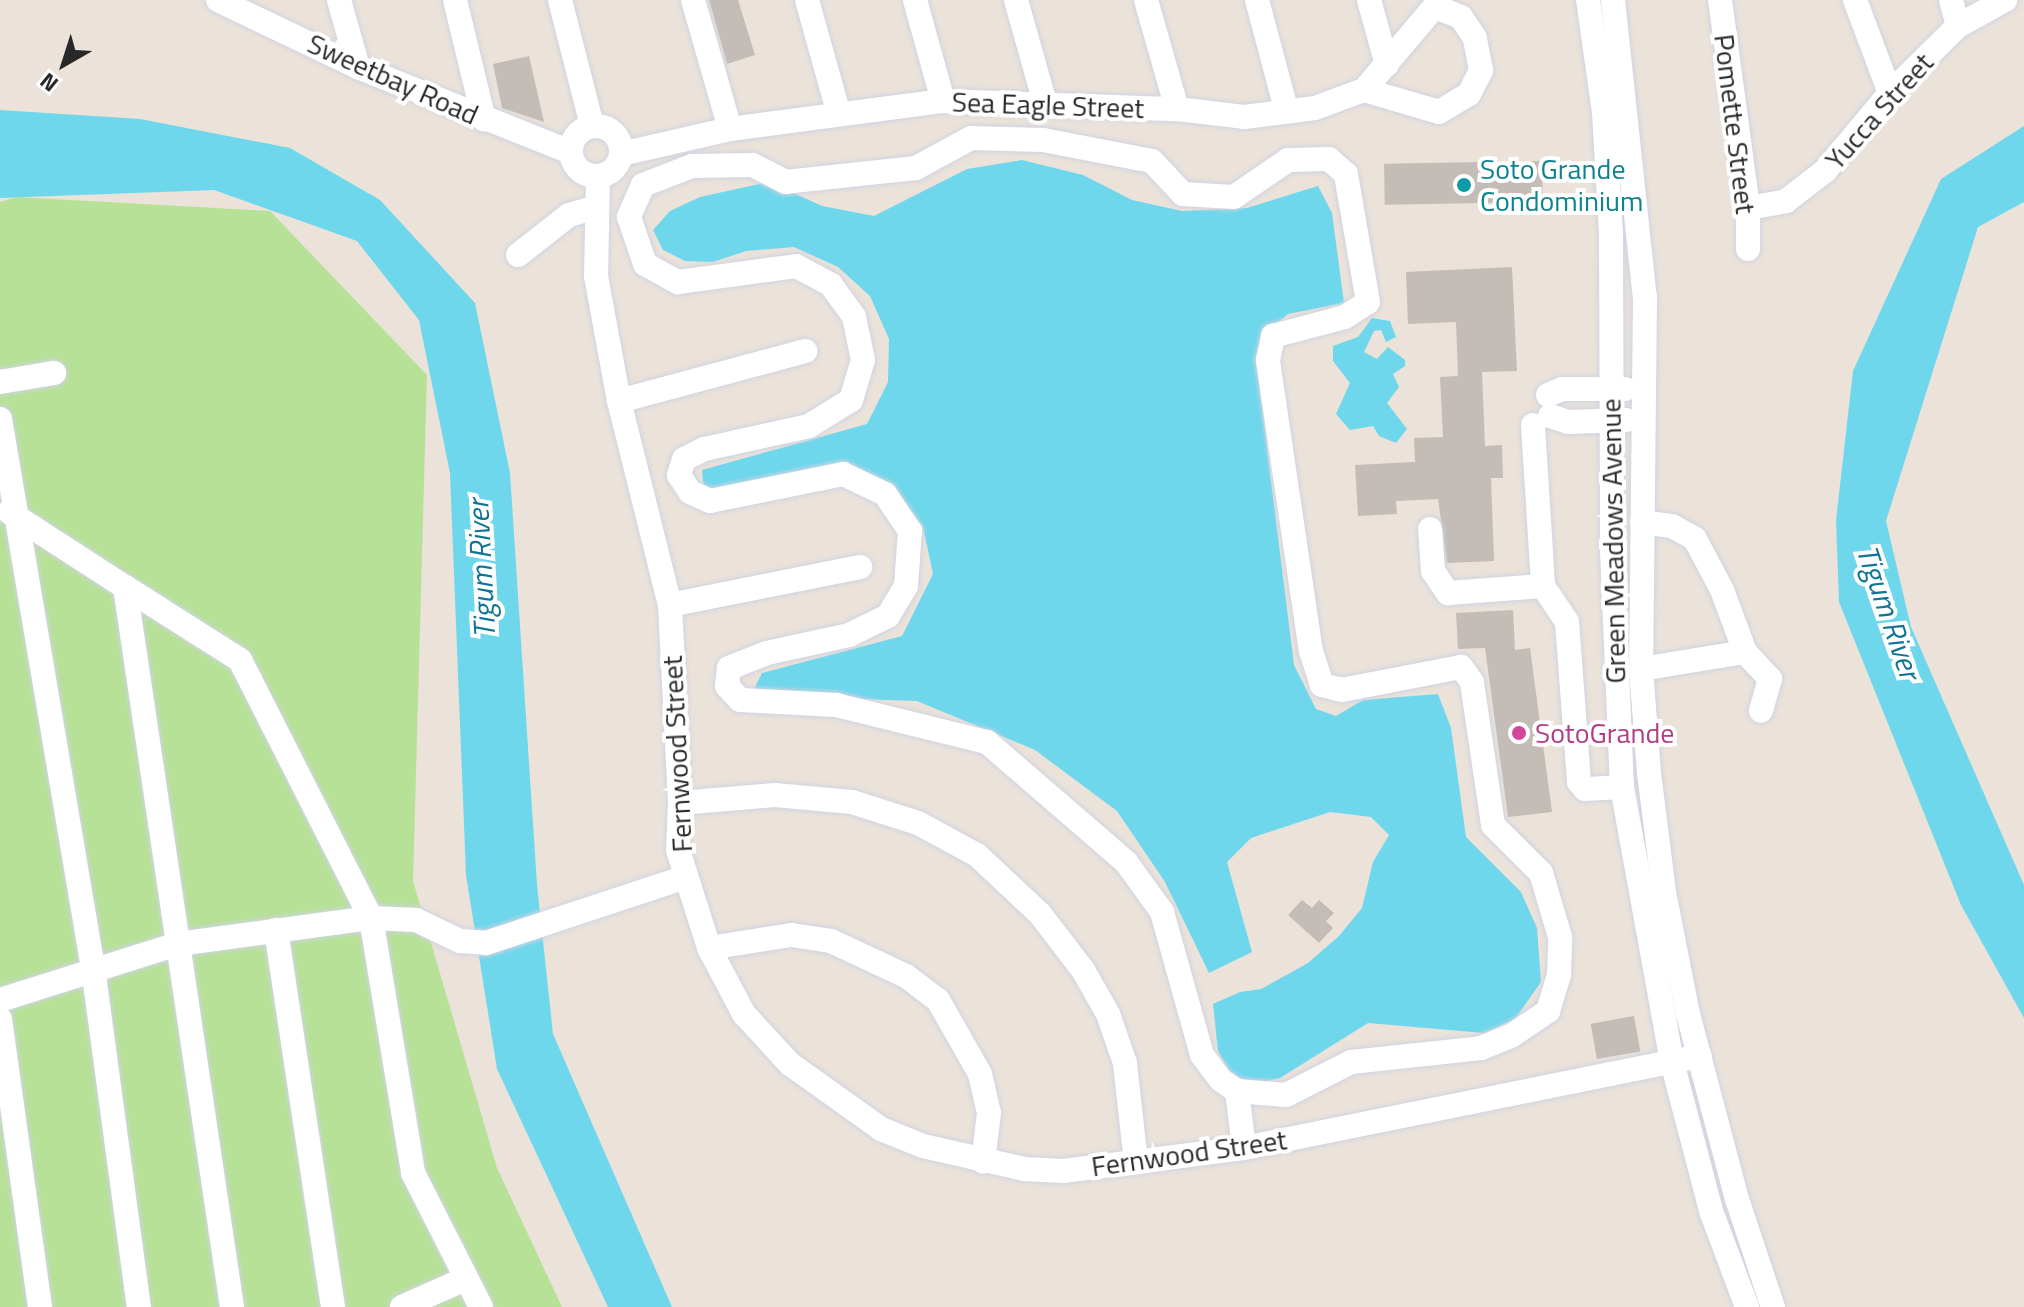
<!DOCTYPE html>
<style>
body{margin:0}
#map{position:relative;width:2024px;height:1307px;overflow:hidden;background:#ebe2da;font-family:"Titillium Web",sans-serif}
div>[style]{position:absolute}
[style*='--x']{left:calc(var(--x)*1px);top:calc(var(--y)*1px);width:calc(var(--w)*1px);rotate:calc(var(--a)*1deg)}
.green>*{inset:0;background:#b7e197}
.water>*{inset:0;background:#6ed7ec}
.building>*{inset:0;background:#c3bcb7;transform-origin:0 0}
.roads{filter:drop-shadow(0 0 2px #cfd4e1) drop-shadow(0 0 2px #cfd4e1)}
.minor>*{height:24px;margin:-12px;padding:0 12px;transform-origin:12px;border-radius:12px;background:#fff}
.minor>.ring{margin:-12px;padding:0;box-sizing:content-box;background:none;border:24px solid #fff;border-radius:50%}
.dots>*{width:22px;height:22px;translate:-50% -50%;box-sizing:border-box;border:4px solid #fff;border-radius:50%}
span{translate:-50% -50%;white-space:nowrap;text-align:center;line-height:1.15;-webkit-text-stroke:8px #fff;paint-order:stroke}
.street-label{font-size:28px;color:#282828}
.culture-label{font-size:28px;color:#0d838f}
.left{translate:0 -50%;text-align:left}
.hotel-label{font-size:28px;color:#b23c85}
.water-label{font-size:30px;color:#0f7496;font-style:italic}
.north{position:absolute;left:24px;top:24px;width:80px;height:80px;-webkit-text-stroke:6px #fff;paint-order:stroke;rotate:219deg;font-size:22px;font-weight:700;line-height:32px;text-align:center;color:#282828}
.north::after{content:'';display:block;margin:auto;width:28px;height:36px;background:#282828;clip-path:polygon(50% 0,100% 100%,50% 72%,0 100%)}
</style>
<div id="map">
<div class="green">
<i style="clip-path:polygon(16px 197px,270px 211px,427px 375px,413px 881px,497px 1168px,562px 1307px,0 1307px,0 202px)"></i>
</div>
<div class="water">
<i style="clip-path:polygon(0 110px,140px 119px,290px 148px,380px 200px,475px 303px,510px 473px,537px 885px,553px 1034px,672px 1307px,608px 1307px,497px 1069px,466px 875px,450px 473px,419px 320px,357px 241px,214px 190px,0 198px)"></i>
<i style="clip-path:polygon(2024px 126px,2024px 202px,1978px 227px,1886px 521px,1911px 627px,2024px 885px,2024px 1018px,1961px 905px,1839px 602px,1836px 520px,1853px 371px,1941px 179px)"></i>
<i style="clip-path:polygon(1022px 160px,1083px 175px,1132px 200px,1182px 211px,1247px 208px,1318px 186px,1332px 213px,1344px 303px,1288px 314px,1264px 334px,1259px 384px,1294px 665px,1316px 709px,1336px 716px,1363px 700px,1438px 694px,1451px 728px,1466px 837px,1521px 892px,1537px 928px,1541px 982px,1515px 1019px,1484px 1033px,1368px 1023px,1280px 1078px,1254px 1084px,1231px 1074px,1218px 1051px,1213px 1004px,1240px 992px,1261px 989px,1308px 963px,1339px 936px,1362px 908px,1373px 862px,1389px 835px,1371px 817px,1330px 812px,1251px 838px,1227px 862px,1252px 952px,1209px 973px,1165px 882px,1117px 811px,1035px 750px,917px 701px,767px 696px,755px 687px,762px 673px,902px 636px,933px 574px,923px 527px,884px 485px,837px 466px,704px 492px,702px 470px,867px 424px,888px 382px,889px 339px,870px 296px,838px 267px,794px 247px,746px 251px,713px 262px,685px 261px,663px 250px,653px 230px,670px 211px,700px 197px,769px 182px,822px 206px,874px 216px,967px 169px)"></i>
<i style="clip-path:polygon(1372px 318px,1390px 321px,1396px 337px,1386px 342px,1381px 330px,1374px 331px,1364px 352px,1377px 359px,1388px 347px,1405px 360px,1405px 366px,1393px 374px,1399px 387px,1387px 403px,1407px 429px,1396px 443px,1379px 436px,1373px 426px,1350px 430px,1336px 414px,1350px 383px,1333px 361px,1333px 346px,1358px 337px)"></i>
</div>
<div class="building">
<i style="clip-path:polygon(709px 0,738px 0,755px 55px,727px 64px)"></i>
<i style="clip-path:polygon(529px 56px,544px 122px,502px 108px,493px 64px)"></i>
<i style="left:1542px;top:161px;width:41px;height:158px;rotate:89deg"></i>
<i style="clip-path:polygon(1512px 267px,1517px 371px,1482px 372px,1485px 446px,1502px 445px,1503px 478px,1491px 478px,1494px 561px,1447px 563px,1438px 499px,1396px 501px,1397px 514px,1358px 516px,1355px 465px,1415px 462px,1414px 438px,1443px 437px,1440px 377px,1458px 376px,1456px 322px,1408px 324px,1406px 272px)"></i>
<i style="clip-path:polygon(1513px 610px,1515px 650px,1530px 648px,1552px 812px,1508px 817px,1485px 648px,1458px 649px,1456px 613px)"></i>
<i style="clip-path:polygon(1302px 900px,1312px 908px,1319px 900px,1334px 913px,1326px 921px,1333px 928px,1319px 943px,1288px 915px)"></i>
<i style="left:1634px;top:1016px;width:36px;height:44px;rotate:80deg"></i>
</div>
<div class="roads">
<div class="minor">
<i style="--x:218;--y:0;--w:155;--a:25.6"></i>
<i style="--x:358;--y:67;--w:229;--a:21.8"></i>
<i style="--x:339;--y:0;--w:70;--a:74.2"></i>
<i style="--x:455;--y:0;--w:123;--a:76.4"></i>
<i style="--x:560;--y:0;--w:130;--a:75.7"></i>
<i style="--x:693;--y:0;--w:134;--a:74"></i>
<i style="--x:807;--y:0;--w:115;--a:74.4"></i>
<i style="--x:915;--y:0;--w:105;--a:74.5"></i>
<i style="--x:1016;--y:0;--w:107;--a:74.3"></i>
<i style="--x:1146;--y:0;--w:113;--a:74.1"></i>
<i style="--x:1257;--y:0;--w:113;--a:75.1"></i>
<i style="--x:1369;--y:0;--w:67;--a:74.5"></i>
<i style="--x:1588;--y:0;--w:113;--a:81.9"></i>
<i style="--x:1604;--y:112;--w:121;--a:86.7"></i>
<i style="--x:1611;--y:233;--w:317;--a:89.8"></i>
<i style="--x:1612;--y:550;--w:237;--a:87.6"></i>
<i style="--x:1622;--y:787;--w:280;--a:79.7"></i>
<i style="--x:1672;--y:1062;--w:154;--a:75.3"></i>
<i style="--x:1711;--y:1211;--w:103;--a:69.4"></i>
<i style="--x:1613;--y:0;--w:299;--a:83.9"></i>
<i style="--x:1645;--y:297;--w:372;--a:90.6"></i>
<i style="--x:1641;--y:669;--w:104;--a:85.6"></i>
<i style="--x:1649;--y:773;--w:120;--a:82.8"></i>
<i style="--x:1664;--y:892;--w:124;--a:78.9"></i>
<i style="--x:1688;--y:1014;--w:191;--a:75.2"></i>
<i style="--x:1737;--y:1199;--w:114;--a:71.6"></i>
<i style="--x:1720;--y:0;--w:210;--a:82.3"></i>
<i style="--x:1748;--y:208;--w:41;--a:90"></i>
<i style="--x:1855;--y:0;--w:99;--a:69.4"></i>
<i style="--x:1951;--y:0;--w:27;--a:75"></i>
<i style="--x:1364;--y:90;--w:78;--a:16.3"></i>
<i style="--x:1439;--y:112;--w:35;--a:-31"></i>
<i style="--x:1469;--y:94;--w:27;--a:-63"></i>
<i style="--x:1481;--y:70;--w:33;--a:-101"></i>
<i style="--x:1475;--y:38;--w:25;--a:-124"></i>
<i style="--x:1461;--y:17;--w:25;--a:-159"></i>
<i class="ring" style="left:571px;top:126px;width:26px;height:26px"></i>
<i style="--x:621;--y:154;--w:112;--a:-12.9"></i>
<i style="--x:730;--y:129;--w:215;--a:-7.5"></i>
<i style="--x:943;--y:101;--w:234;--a:2"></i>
<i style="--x:1177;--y:109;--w:67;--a:6.8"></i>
<i style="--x:1244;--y:117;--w:72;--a:-7.2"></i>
<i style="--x:1315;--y:108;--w:52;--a:-20.2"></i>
<i style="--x:1364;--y:90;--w:118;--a:-49.8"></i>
<i style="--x:598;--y:176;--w:100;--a:91.1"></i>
<i style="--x:596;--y:276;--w:127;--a:79.6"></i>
<i style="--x:619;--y:401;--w:210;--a:76"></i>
<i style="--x:670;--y:605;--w:198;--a:87.1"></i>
<i style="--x:680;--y:803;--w:47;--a:92.4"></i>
<i style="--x:678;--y:850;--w:103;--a:72.4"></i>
<i style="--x:709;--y:948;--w:75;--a:62.1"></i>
<i style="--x:744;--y:1014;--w:68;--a:47.4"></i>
<i style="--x:790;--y:1064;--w:112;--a:35.5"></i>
<i style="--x:881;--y:1129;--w:45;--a:22"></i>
<i style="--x:923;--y:1146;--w:104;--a:12.8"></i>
<i style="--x:1024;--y:1169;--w:39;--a:3"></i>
<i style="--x:1063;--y:1171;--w:182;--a:-7.2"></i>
<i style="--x:1244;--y:1148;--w:465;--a:-11.4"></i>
<i style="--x:1748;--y:208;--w:39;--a:-10"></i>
<i style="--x:1786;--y:201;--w:49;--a:-37.6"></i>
<i style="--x:1825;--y:171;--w:102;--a:-50.2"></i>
<i style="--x:1890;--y:93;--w:95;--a:-44.6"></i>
<i style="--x:1958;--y:26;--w:54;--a:-29"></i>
<i style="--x:518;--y:255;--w:65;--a:-38.1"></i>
<i style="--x:569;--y:215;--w:25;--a:-16"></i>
<i style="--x:0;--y:382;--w:55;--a:-9.5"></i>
<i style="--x:1548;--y:395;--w:15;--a:-23"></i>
<i style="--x:1562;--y:389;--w:63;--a:0"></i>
<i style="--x:619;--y:401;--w:193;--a:-15"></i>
<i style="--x:1550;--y:416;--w:19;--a:18"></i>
<i style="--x:1568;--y:422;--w:58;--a:-2"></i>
<i style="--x:0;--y:419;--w:557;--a:80.39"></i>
<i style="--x:93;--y:968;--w:342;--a:82.3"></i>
<i style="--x:1533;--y:425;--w:161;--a:86.4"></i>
<i style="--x:1543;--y:586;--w:43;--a:56.3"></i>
<i style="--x:1567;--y:622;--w:160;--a:85.7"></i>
<i style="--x:1579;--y:782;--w:9;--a:49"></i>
<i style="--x:1585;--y:789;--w:37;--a:-3"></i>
<i style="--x:9;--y:512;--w:138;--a:32.9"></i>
<i style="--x:125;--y:587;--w:728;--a:81.55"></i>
<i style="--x:1642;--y:522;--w:30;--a:8"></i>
<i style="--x:1672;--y:526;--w:26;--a:29"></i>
<i style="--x:1695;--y:539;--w:58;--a:62.1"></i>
<i style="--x:1722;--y:590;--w:66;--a:69.6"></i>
<i style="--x:1430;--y:529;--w:42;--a:85.9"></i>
<i style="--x:1433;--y:571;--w:27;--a:56"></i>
<i style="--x:1448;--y:593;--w:95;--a:-4.2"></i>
<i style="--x:125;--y:587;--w:136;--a:32.4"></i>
<i style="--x:240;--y:660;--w:289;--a:63.1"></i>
<i style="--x:371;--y:918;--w:258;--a:80.6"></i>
<i style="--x:413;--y:1173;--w:150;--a:63.1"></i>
<i style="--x:670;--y:605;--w:194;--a:-11.3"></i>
<i style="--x:1641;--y:669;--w:105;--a:-9.3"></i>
<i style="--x:1745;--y:652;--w:37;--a:47"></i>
<i style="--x:1770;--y:679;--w:33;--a:106"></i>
<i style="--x:680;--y:803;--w:95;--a:-4.8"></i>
<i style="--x:775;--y:795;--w:77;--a:5.2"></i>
<i style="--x:852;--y:802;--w:69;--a:17.7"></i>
<i style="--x:918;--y:823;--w:67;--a:28.5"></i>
<i style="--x:977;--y:855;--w:86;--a:43.1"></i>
<i style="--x:1040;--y:914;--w:71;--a:52.5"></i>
<i style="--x:1083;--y:970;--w:51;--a:60.4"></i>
<i style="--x:1108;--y:1014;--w:52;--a:70.9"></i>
<i style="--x:1125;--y:1063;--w:100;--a:83.7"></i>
<i style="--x:276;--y:930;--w:381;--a:81.4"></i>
<i style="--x:709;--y:948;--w:83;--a:-9"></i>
<i style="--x:791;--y:935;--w:40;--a:8.5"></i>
<i style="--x:831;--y:941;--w:83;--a:25"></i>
<i style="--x:906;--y:976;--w:40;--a:37"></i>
<i style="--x:938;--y:1000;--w:85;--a:60.4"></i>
<i style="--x:980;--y:1074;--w:40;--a:77"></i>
<i style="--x:989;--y:1113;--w:49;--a:97"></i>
<i style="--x:0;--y:1000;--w:187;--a:-17.5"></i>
<i style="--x:178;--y:944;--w:195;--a:-7.7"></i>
<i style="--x:371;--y:918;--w:45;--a:2.5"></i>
<i style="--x:416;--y:920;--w:49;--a:25.5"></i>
<i style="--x:460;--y:941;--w:26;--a:4"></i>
<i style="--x:486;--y:943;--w:210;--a:-18.3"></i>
<i style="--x:0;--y:1019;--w:291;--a:82.1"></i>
<i style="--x:1237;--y:1091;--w:49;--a:4.7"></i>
<i style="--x:1286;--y:1095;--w:73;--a:-26.9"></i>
<i style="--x:1351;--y:1062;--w:131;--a:-6.1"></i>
<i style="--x:1481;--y:1048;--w:32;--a:-22"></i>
<i style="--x:1511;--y:1036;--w:45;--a:-34"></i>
<i style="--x:1548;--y:1011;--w:38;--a:-73"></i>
<i style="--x:1559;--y:975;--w:38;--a:-88"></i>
<i style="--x:1560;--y:937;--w:67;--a:-106.5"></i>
<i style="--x:1541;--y:873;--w:68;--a:-135"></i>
<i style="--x:1493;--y:825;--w:145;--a:-98.4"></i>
<i style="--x:1472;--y:682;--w:19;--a:-126"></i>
<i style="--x:1461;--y:667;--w:121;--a:169.1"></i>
<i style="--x:1342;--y:690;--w:21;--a:-166"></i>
<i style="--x:1322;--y:685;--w:35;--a:-108"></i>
<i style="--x:1311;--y:652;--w:295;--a:-98.4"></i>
<i style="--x:1268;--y:360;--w:25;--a:-78"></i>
<i style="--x:1273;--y:336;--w:74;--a:-14.8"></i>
<i style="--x:1345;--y:317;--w:27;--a:-33"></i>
<i style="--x:1368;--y:302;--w:130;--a:-99.8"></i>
<i style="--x:1346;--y:174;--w:23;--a:-139"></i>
<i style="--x:1329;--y:159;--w:41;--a:178.6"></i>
<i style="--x:1288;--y:160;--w:65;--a:145.6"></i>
<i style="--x:1234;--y:197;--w:51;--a:-176.6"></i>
<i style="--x:1183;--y:194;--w:45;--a:-133.2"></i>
<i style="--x:1152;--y:161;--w:111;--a:-169.1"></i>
<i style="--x:1043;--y:140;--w:72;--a:-178.4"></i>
<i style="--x:971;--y:138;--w:63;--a:151.4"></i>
<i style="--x:916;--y:168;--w:131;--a:173.9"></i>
<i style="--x:786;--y:182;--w:38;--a:-153"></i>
<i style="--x:752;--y:165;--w:60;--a:179"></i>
<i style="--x:692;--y:166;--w:53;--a:158.8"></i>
<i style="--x:643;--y:185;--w:35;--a:114"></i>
<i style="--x:629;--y:217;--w:50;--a:71.2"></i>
<i style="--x:645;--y:264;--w:38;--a:29"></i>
<i style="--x:678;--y:282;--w:119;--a:-7.7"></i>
<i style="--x:796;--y:266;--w:40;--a:28"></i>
<i style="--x:831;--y:285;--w:39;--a:54"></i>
<i style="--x:854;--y:317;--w:44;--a:78.2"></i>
<i style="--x:863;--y:360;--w:42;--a:106.7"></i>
<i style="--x:851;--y:400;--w:49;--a:148.2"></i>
<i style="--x:809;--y:426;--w:107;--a:167.6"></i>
<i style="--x:704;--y:449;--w:22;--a:153"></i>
<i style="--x:684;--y:459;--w:17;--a:107"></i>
<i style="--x:679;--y:475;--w:20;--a:57"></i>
<i style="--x:690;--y:492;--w:22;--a:24"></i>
<i style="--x:710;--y:501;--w:136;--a:-11.5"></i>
<i style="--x:843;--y:474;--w:47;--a:25.5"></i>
<i style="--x:885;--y:494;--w:45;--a:56"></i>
<i style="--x:910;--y:531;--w:55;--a:94.2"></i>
<i style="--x:906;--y:586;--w:35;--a:121"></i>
<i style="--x:888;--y:616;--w:43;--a:154"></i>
<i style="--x:849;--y:635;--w:84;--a:167.6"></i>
<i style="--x:767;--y:653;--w:41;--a:158.5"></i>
<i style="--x:729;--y:668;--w:18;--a:96"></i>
<i style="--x:727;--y:686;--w:19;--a:47"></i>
<i style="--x:740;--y:700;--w:96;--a:3"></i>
<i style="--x:836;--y:705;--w:155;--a:13.8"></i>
<i style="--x:987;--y:742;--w:184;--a:40.8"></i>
<i style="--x:1126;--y:862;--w:62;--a:54.2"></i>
<i style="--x:1162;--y:912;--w:148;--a:74.4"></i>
<i style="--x:1202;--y:1055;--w:31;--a:53"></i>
<i style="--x:1221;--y:1080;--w:19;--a:35"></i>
<i style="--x:1237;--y:1091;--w:57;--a:83"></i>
<i style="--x:402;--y:1307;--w:69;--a:-24"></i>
</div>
</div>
<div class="dots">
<i style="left:1464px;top:185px;background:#0f9aa8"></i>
<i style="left:1519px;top:733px;background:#d1479c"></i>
</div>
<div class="street-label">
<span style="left:393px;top:79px;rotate:24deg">Sweetbay Road</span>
<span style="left:1048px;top:105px;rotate:2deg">Sea Eagle Street</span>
<span style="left:1879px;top:111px;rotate:-48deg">Yucca Street</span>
<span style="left:1735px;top:124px;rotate:83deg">Pomette Street</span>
<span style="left:1613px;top:541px;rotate:-91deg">Green Meadows Avenue</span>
<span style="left:677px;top:754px;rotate:-93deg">Fernwood Street</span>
<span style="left:1189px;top:1153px;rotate:-8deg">Fernwood Street</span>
</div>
<div class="culture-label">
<span class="left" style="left:1480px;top:185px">Soto Grande<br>Condominium</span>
</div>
<div class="hotel-label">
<span class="left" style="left:1535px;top:733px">SotoGrande</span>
</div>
<div class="water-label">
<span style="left:481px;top:569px;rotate:-93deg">Tigum River</span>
<span style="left:1889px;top:612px;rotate:71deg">Tigum River</span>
</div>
<div class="north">N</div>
</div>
